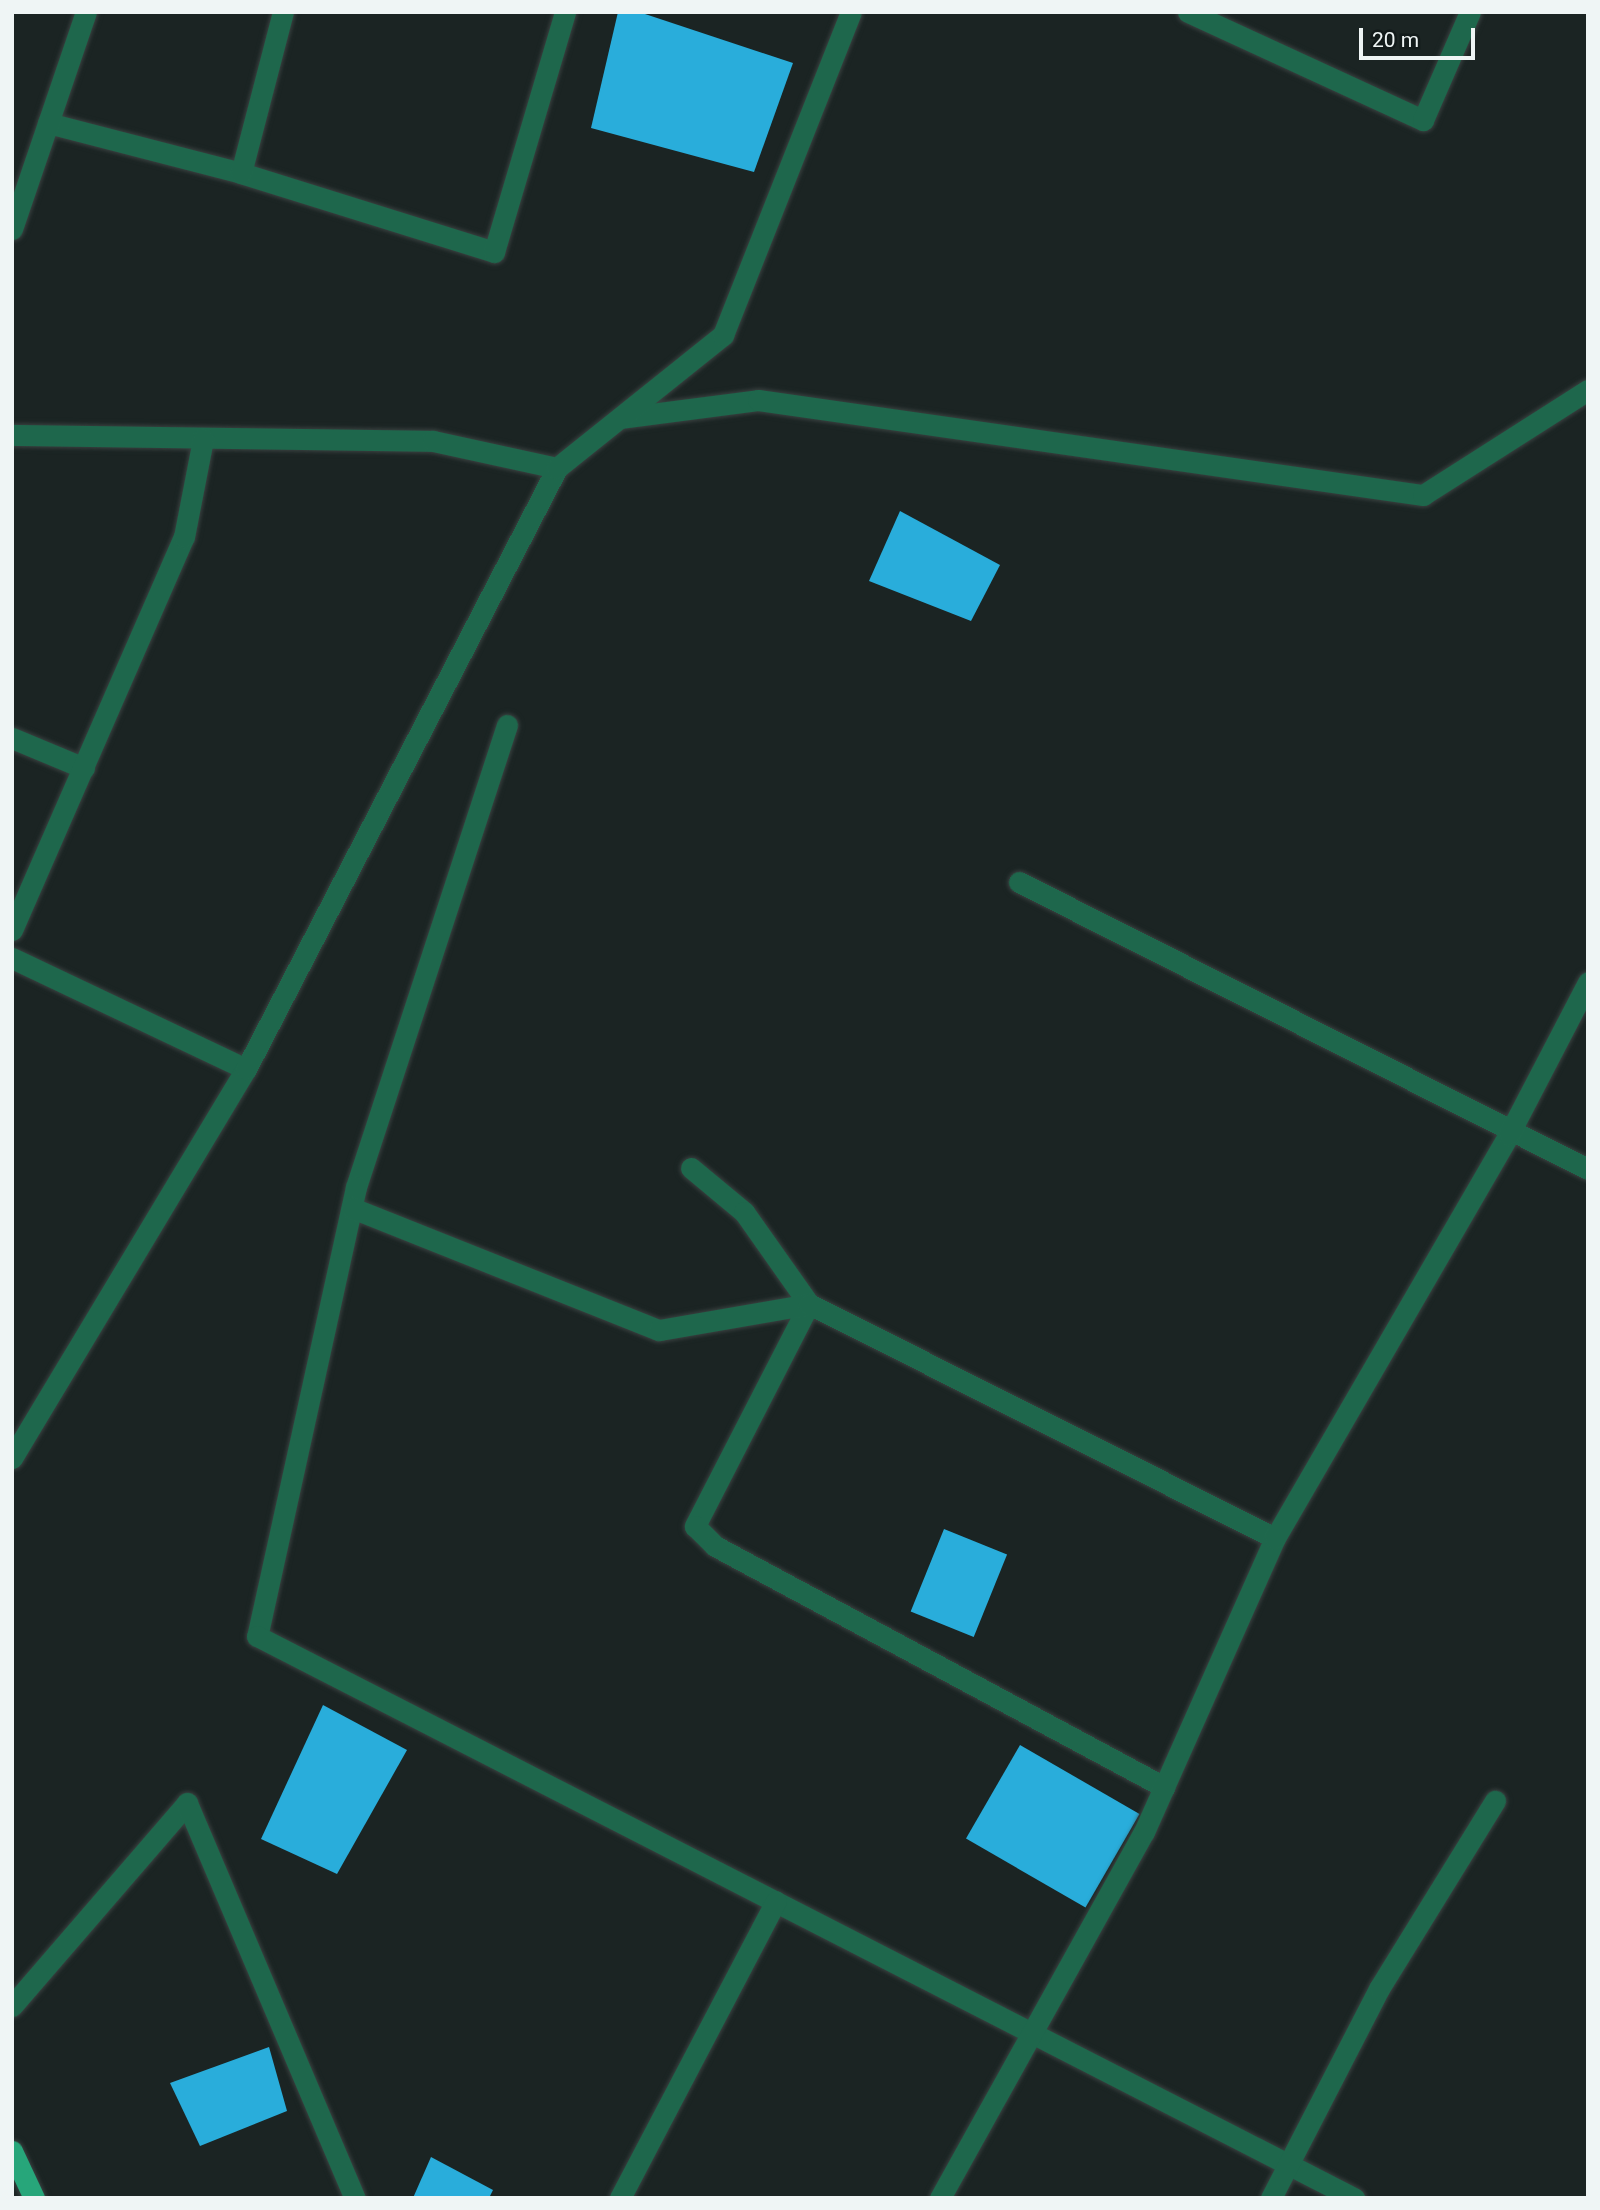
<!DOCTYPE html>
<style>
body{margin:0}
#map{position:relative;width:1600px;height:2210px;overflow:hidden;background:#1b2423;font-family:Roboto,sans-serif}
div>[style]{position:absolute}
[style*='--x']{left:calc(var(--x)*1px);top:calc(var(--y)*1px);width:calc(var(--w)*1px);rotate:calc(var(--a)*1deg)}
.building>*{inset:0;background:#29addb;transform-origin:0 0}
.roads{filter:drop-shadow(0 0 2px #394140) drop-shadow(0 0 2px #394140)}
.street>*{height:21px;margin:-10.5px;padding:0 10.5px;transform-origin:10.5px;border-radius:10.5px;background:#1e674c}
.primary>*{height:21px;margin:-10.5px;padding:0 10.5px;transform-origin:10.5px;border-radius:10.5px;background:#27a67a}
span{translate:-50% -50%;white-space:nowrap;text-align:center;line-height:1.15;-webkit-text-stroke:7px #121a1a;paint-order:stroke}
.frame{position:absolute;inset:0;border:14px solid #eff5f5;pointer-events:none}
.scale{position:absolute;left:1359px;top:28px;width:116px;height:32px;box-sizing:border-box;border:4px solid #eff5f5;border-top:0;padding-left:9px;font-size:21px;line-height:24px;white-space:nowrap;color:#eff5f5;-webkit-text-stroke:5px #121a1a;paint-order:stroke}
</style>
<div id="map">
<div class="building">
<i style="clip-path:polygon(618px 12px,639px 12px,793px 63px,754px 172px,591px 128px)"></i>
<i style="clip-path:polygon(900px 511px,1000px 565px,971px 621px,869px 581px)"></i>
<i style="left:944px;top:1529px;width:68px;height:89px;rotate:22deg"></i>
<i style="clip-path:polygon(323px 1705px,407px 1750px,337px 1874px,261px 1839px)"></i>
<i style="left:1020px;top:1745px;width:138px;height:108px;rotate:30deg"></i>
<i style="clip-path:polygon(269px 2047px,287px 2111px,200px 2146px,170px 2083px)"></i>
<i style="clip-path:polygon(431px 2157px,493px 2190px,489px 2198px,413px 2198px)"></i>
</div>
<div class="roads">
<div class="street">
<i style="--x:1188;--y:12;--w:259;--a:24.7"></i>
<i style="--x:1423;--y:120;--w:118;--a:-66.5"></i>
<i style="--x:48;--y:123;--w:199;--a:14.5"></i>
<i style="--x:241;--y:173;--w:265;--a:17.3"></i>
<i style="--x:494;--y:252;--w:250;--a:-73.5"></i>
<i style="--x:241;--y:173;--w:166;--a:-75.4"></i>
<i style="--x:12;--y:229;--w:229;--a:-71.2"></i>
<i style="--x:620;--y:418;--w:139;--a:-7.4"></i>
<i style="--x:758;--y:400;--w:672;--a:8.13"></i>
<i style="--x:1423;--y:495;--w:196;--a:-32.5"></i>
<i style="--x:12;--y:435;--w:421;--a:0.8"></i>
<i style="--x:433;--y:441;--w:127;--a:12.3"></i>
<i style="--x:507;--y:725;--w:486;--a:108.1"></i>
<i style="--x:356;--y:1187;--w:460;--a:102.4"></i>
<i style="--x:257;--y:1636;--w:1233;--a:27.13"></i>
<i style="--x:12;--y:738;--w:78;--a:22.6"></i>
<i style="--x:1019;--y:882;--w:637;--a:26.77"></i>
<i style="--x:12;--y:930;--w:429;--a:-66.4"></i>
<i style="--x:184;--y:537;--w:100;--a:-79"></i>
<i style="--x:12;--y:958;--w:259;--a:25.4"></i>
<i style="--x:691;--y:1168;--w:69;--a:39.7"></i>
<i style="--x:744;--y:1212;--w:113;--a:54.8"></i>
<i style="--x:809;--y:1304;--w:250;--a:117.2"></i>
<i style="--x:695;--y:1526;--w:28;--a:45"></i>
<i style="--x:715;--y:1546;--w:510;--a:28.22"></i>
<i style="--x:352;--y:1208;--w:330;--a:21.7"></i>
<i style="--x:659;--y:1330;--w:152;--a:-9.8"></i>
<i style="--x:809;--y:1304;--w:521;--a:26.66"></i>
<i style="--x:12;--y:1458;--w:454;--a:-59"></i>
<i style="--x:246;--y:1069;--w:677;--a:-62.64"></i>
<i style="--x:557;--y:468;--w:213;--a:-38.7"></i>
<i style="--x:723;--y:335;--w:347;--a:-68.4"></i>
<i style="--x:12;--y:2006;--w:268;--a:-49.2"></i>
<i style="--x:187;--y:1803;--w:429;--a:67"></i>
<i style="--x:620;--y:2198;--w:335;--a:-62.3"></i>
<i style="--x:940;--y:2198;--w:419;--a:-60.9"></i>
<i style="--x:1144;--y:1832;--w:322;--a:-66"></i>
<i style="--x:1275;--y:1538;--w:467;--a:-59.9"></i>
<i style="--x:1509;--y:1134;--w:171;--a:-62.5"></i>
<i style="--x:1271;--y:2198;--w:237;--a:-62.7"></i>
<i style="--x:1380;--y:1987;--w:219;--a:-58.3"></i>
</div>
<div class="primary">
<i style="--x:12;--y:2151;--w:52;--a:64.9"></i>
</div>
</div>
<div class="frame"></div>
<div class="scale">20 m</div>
</div>
